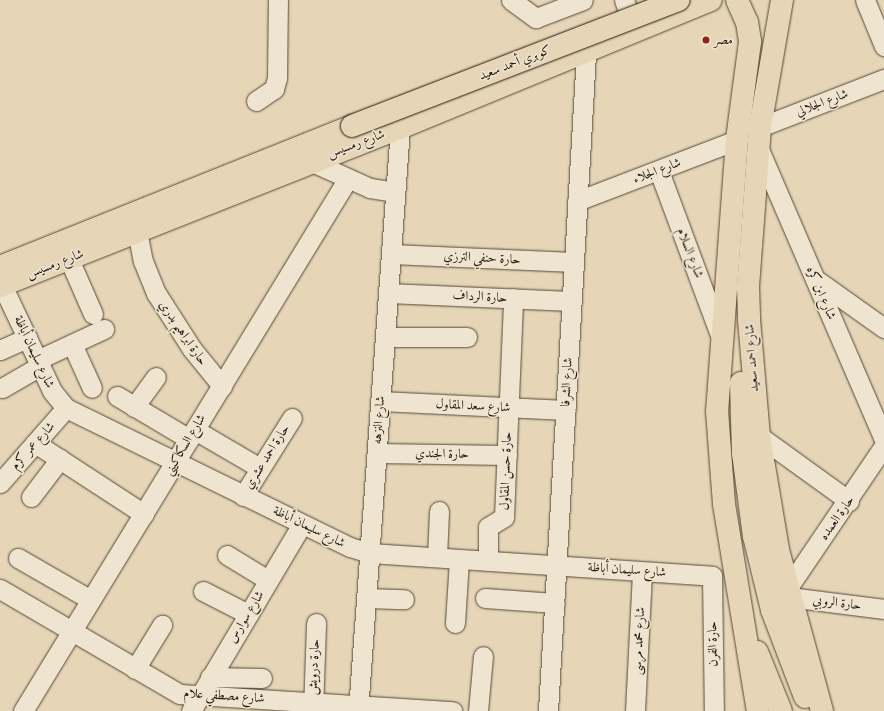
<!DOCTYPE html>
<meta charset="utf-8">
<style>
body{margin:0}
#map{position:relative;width:884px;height:711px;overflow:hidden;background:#e6d6b7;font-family:"IM FELL French Canon",Amiri,serif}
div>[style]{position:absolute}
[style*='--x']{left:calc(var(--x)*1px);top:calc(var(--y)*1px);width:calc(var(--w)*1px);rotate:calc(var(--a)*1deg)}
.roads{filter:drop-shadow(0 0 1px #544838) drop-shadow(0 0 1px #544838)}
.minor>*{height:19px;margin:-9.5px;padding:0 9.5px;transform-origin:9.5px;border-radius:9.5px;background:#efe4d0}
.major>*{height:22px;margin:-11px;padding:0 11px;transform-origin:11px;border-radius:11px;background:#e6d6b7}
.bridges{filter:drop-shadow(0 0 1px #24190d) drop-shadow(0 0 1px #24190d)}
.major-bridge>*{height:22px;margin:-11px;padding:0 11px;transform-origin:11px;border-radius:11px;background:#e6d6b7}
.dots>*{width:11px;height:11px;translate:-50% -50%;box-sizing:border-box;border:2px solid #efe4d0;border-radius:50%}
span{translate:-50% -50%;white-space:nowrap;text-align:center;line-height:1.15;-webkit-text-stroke:3px #efe4d0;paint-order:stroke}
.poi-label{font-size:13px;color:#24190d}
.left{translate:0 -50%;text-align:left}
.street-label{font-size:13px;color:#24190d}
</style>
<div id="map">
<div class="roads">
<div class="minor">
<i style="--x:511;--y:0;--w:31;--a:36"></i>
<i style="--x:536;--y:18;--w:50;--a:-21"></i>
<i style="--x:624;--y:0;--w:33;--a:69"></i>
<i style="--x:865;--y:0;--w:50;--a:67.6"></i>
<i style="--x:256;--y:101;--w:22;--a:-34"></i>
<i style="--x:274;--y:89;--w:11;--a:-75"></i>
<i style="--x:277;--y:78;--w:78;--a:-89.3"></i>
<i style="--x:760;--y:127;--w:133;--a:-21.2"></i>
<i style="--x:758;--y:147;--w:319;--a:66.7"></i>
<i style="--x:310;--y:161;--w:66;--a:24.2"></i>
<i style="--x:370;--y:188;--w:24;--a:9"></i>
<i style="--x:659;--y:171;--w:175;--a:69.6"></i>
<i style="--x:577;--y:201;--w:171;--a:-20.9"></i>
<i style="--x:137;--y:231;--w:31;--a:79"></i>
<i style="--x:143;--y:261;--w:35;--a:68"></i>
<i style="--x:156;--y:293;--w:67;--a:57.3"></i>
<i style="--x:192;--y:349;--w:48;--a:51"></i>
<i style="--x:391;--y:254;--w:183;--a:2.5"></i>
<i style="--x:69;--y:259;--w:60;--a:66.4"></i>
<i style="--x:815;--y:279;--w:85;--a:35.4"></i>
<i style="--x:2;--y:285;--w:117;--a:64.7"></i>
<i style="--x:52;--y:391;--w:22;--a:51"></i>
<i style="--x:66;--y:408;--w:316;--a:26.1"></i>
<i style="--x:350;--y:547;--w:21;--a:17"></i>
<i style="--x:370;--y:553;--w:343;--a:3.8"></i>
<i style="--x:712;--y:576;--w:135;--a:89.2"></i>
<i style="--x:388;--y:293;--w:183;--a:2.5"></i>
<i style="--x:385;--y:337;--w:82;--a:0"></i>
<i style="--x:72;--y:344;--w:48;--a:65.6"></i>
<i style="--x:0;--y:350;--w:30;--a:-24"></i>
<i style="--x:37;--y:360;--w:74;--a:-24.8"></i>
<i style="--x:2;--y:388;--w:44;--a:-30.1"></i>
<i style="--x:117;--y:396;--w:84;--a:30.8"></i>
<i style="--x:380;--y:401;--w:186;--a:2.8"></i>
<i style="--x:134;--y:407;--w:37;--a:-54"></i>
<i style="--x:195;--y:430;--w:75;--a:30.3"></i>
<i style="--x:759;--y:436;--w:111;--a:35.8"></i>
<i style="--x:35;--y:443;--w:130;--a:33.1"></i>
<i style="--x:377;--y:453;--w:130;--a:0.9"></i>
<i style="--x:0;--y:483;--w:100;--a:-48.7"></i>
<i style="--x:243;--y:496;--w:92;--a:-57.9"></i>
<i style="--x:31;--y:497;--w:48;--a:-52.7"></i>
<i style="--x:227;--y:555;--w:48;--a:31.4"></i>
<i style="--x:437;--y:557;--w:46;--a:-87.5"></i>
<i style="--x:18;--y:558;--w:84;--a:29.9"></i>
<i style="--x:488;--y:561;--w:34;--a:-90"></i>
<i style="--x:488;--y:527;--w:19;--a:-32"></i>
<i style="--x:504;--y:517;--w:219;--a:-87.6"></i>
<i style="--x:0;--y:589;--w:208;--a:30.3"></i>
<i style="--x:180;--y:694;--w:273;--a:3.6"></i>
<i style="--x:787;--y:589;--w:173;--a:-55.9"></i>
<i style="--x:203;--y:591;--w:51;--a:27.1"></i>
<i style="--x:789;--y:597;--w:96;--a:7.2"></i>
<i style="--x:366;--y:598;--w:38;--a:2"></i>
<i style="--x:485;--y:598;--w:70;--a:4.1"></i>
<i style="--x:455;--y:623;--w:64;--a:-86.4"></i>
<i style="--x:135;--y:669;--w:52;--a:-58.5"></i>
<i style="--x:210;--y:677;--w:52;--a:1.1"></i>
<i style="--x:23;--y:711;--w:622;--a:-58.61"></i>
<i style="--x:191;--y:711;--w:217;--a:-59.3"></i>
<i style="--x:313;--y:711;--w:88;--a:-88"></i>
<i style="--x:358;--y:711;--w:585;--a:-85.88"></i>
<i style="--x:478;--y:711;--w:55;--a:-84.8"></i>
<i style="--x:548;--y:711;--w:659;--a:-86.69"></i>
<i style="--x:635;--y:711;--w:139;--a:-87.1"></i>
</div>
<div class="major">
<i style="--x:737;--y:0;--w:24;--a:66"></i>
<i style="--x:747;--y:22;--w:20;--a:81"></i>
<i style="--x:750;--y:42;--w:99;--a:97.6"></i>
<i style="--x:737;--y:140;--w:272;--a:94.2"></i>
<i style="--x:717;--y:411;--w:93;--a:85.7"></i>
<i style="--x:724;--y:504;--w:210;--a:80.7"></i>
<i style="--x:782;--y:0;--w:129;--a:99.8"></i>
<i style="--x:760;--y:127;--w:160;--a:94.3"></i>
<i style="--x:748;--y:287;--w:33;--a:88"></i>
<i style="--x:749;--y:320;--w:116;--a:85.1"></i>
<i style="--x:759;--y:436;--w:116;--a:80.5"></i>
<i style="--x:778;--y:550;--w:167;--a:74.7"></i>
<i style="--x:0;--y:267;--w:379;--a:-21.8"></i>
<i style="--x:0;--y:286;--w:430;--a:-21.6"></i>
<i style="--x:400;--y:128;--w:336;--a:-22.4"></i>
<i style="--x:741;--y:383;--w:70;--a:88.4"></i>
<i style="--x:743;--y:453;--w:84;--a:82.5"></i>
<i style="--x:754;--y:536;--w:76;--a:76.3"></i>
<i style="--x:772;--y:610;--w:93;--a:69.2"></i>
<i style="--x:757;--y:652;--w:64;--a:67.9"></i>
</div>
</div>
<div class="bridges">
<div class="major-bridge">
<i style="--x:352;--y:126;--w:350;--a:-21.1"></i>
</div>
</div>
<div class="dots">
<i style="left:706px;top:40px;background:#8f2418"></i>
</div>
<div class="poi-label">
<span class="left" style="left:714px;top:40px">مصر</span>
</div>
<div class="street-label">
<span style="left:515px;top:63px;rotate:-21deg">كوبري أحمد سعيد</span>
<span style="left:822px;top:103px;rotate:-21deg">شارع الجلالي</span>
<span style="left:356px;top:144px;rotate:-20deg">شارع رمسيس</span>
<span style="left:657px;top:171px;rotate:-21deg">شارع الجلاء</span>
<span style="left:690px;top:253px;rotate:69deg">شارع السلام</span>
<span style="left:482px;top:258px;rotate:3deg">حارة حنفي الترزي</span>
<span style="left:55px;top:264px;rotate:-21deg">شارع رمسيس</span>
<span style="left:821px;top:293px;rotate:67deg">شارع ابن كره</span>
<span style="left:480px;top:297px;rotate:3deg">حارة الرداف</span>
<span style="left:183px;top:333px;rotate:56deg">حارة ابراهيم بدري</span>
<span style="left:34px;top:352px;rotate:65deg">شارع سليمان أباظة</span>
<span style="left:752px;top:358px;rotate:-94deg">شارع احمد سعيد</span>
<span style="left:567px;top:382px;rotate:-87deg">شارع الشرفا</span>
<span style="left:473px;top:406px;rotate:3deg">شارع سعد المقاول</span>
<span style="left:379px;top:420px;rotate:-86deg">شارع النزهه</span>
<span style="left:185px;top:445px;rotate:-59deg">شارع السكاكيني</span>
<span style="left:33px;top:446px;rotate:-48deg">شارع عمر كرم</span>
<span style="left:442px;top:454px;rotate:1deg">حارة الجندي</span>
<span style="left:267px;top:457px;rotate:-58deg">حارة احمد عشري</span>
<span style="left:506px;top:471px;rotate:-88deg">حارة حسن المقاول</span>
<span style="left:837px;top:518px;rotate:-55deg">حارة العمده</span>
<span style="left:309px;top:527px;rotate:26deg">شارع سليمان أباظة</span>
<span style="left:627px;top:570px;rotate:4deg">شارع سليمان أباظة</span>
<span style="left:837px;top:603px;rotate:7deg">حارة الروبي</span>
<span style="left:246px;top:617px;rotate:-59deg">شارع سوارس</span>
<span style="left:639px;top:641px;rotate:-87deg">شارع محمد مرسى</span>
<span style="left:713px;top:644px;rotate:-91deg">حارة الفرن</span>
<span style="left:314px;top:667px;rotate:-87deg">حارة درويش</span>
<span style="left:224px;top:696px;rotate:4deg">شارع مصطفي علام</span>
</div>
</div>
